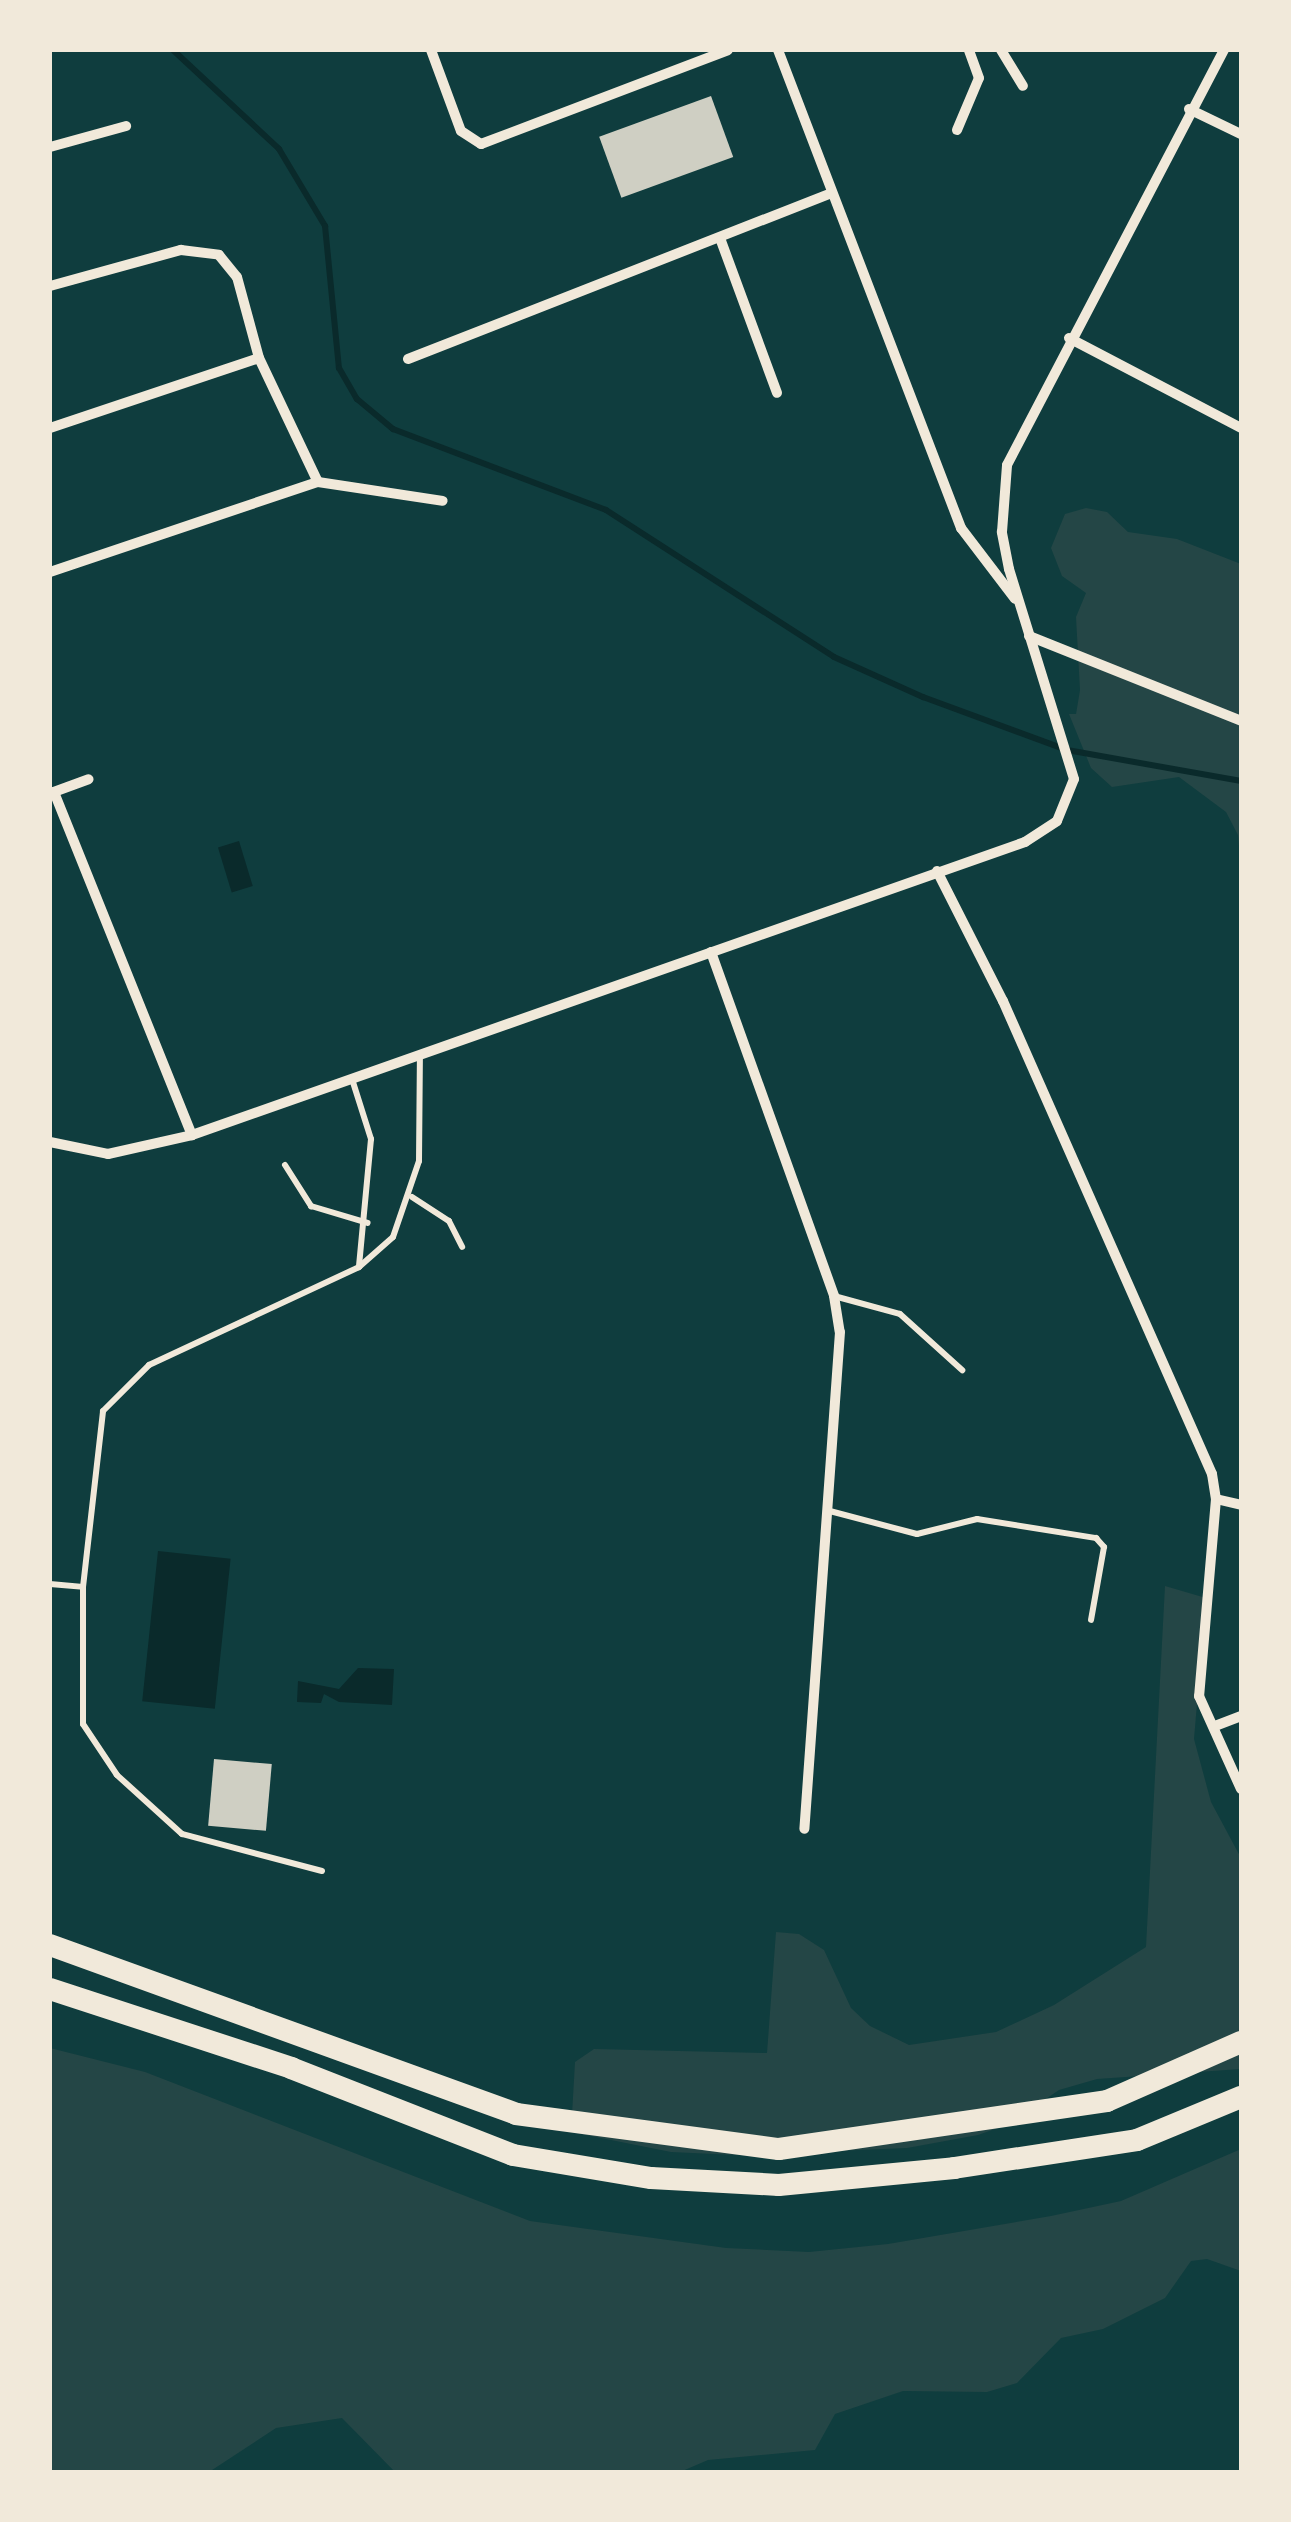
<!DOCTYPE html>
<style>
body{margin:0}
#map{position:relative;width:1291px;height:2522px;overflow:hidden;background:#0f3d3e;font-family:Commissioner,sans-serif}
div>[style]{position:absolute}
[style*='--x']{left:calc(var(--x)*1px);top:calc(var(--y)*1px);width:calc(var(--w)*1px);rotate:calc(var(--a)*1deg)}
.green>*{inset:0;background:#244646}
.water>*{inset:0;background:#0a2a2b;transform-origin:0 0}
.stream>*{height:6px;margin:-3px;padding:0 3px;transform-origin:3px;border-radius:3px;background:#0a2a2b}
.building>*{inset:0;background:#cfcfc3;transform-origin:0 0}
.service>*{height:6px;margin:-3px;padding:0 3px;transform-origin:3px;border-radius:3px;background:#f1e9da}
.minor>*{height:10px;margin:-5px;padding:0 5px;transform-origin:5px;border-radius:5px;background:#f1e9da}
.motorway>*{height:22px;margin:-11px;padding:0 11px;transform-origin:11px;border-radius:11px;background:#f1e9da}
span{translate:-50% -50%;white-space:nowrap;text-align:center;line-height:1.15;-webkit-text-stroke:9px #f1e9da;paint-order:stroke}
.frame{position:absolute;inset:0;border:52px solid #f1e9da;pointer-events:none}
</style>
<div id="map">
<div class="green">
<i style="clip-path:polygon(1086px 508px,1107px 512px,1128px 532px,1177px 539px,1241px 564px,1241px 868px,1238px 835px,1226px 812px,1179px 777px,1112px 787px,1091px 768px,1069px 714px,1076px 714px,1080px 690px,1076px 617px,1086px 593px,1062px 576px,1051px 548px,1065px 514px)"></i>
<i style="clip-path:polygon(1165px 1586px,1206px 1598px,1194px 1739px,1211px 1802px,1241px 1858px,1241px 2069px,1097px 2079px,1059px 2090px,1009px 2124px,978px 2135px,907px 2148px,736px 2155px,671px 2152px,571px 2132px,575px 2062px,594px 2049px,767px 2053px,776px 1932px,799px 1934px,824px 1950px,851px 2008px,870px 2026px,909px 2045px,996px 2032px,1054px 2005px,1146px 1947px)"></i>
<i style="clip-path:polygon(50px 2048px,145px 2072px,530px 2221px,726px 2248px,809px 2252px,888px 2244px,1051px 2216px,1121px 2201px,1241px 2149px,1241px 2271px,1207px 2259px,1191px 2261px,1165px 2298px,1103px 2329px,1061px 2338px,1017px 2383px,987px 2392px,903px 2391px,835px 2414px,815px 2450px,708px 2460px,680px 2472px,395px 2472px,342px 2418px,276px 2428px,209px 2472px,50px 2472px)"></i>
</div>
<div class="water">
<i style="left:239px;top:841px;width:47px;height:22px;rotate:73deg"></i>
<i style="left:158px;top:1551px;width:73px;height:151px;rotate:6deg"></i>
<i style="clip-path:polygon(358px 1668px,394px 1669px,392px 1705px,339px 1702px,324px 1694px,321px 1703px,297px 1702px,298px 1681px,339px 1689px)"></i>
</div>
<div class="stream">
<i style="--x:173;--y:50;--w:145;--a:43"></i>
<i style="--x:279;--y:149;--w:90;--a:59.1"></i>
<i style="--x:325;--y:226;--w:143;--a:84.4"></i>
<i style="--x:339;--y:368;--w:36;--a:60"></i>
<i style="--x:357;--y:399;--w:47;--a:39.8"></i>
<i style="--x:393;--y:429;--w:228;--a:20.8"></i>
<i style="--x:606;--y:510;--w:271;--a:32.8"></i>
<i style="--x:834;--y:657;--w:98;--a:24.2"></i>
<i style="--x:923;--y:697;--w:153;--a:20.2"></i>
<i style="--x:1067;--y:750;--w:177;--a:10.1"></i>
</div>
<div class="building">
<i style="left:711px;top:96px;width:65px;height:119px;rotate:70deg"></i>
<i style="left:214px;top:1759px;width:58px;height:67px;rotate:5deg"></i>
</div>
<div class="service">
<i style="--x:352;--y:1079;--w:63;--a:72.4"></i>
<i style="--x:371;--y:1139;--w:128;--a:95.4"></i>
<i style="--x:285;--y:1165;--w:49;--a:57.6"></i>
<i style="--x:311;--y:1206;--w:59;--a:16.6"></i>
<i style="--x:412;--y:1197;--w:44;--a:33"></i>
<i style="--x:449;--y:1221;--w:29;--a:63"></i>
<i style="--x:834;--y:1296;--w:68;--a:15.3"></i>
<i style="--x:900;--y:1314;--w:84;--a:42.1"></i>
<i style="--x:826;--y:1510;--w:94;--a:14.8"></i>
<i style="--x:917;--y:1534;--w:62;--a:-14"></i>
<i style="--x:977;--y:1519;--w:121;--a:9.1"></i>
<i style="--x:1096;--y:1538;--w:12;--a:48"></i>
<i style="--x:1104;--y:1547;--w:74;--a:100.1"></i>
<i style="--x:50;--y:1584;--w:33;--a:5"></i>
<i style="--x:322;--y:1871;--w:145;--a:-165.2"></i>
<i style="--x:182;--y:1834;--w:88;--a:-137.8"></i>
<i style="--x:117;--y:1775;--w:61;--a:-123.7"></i>
<i style="--x:83;--y:1724;--w:137;--a:-90"></i>
<i style="--x:83;--y:1587;--w:177;--a:-83.5"></i>
<i style="--x:103;--y:1411;--w:65;--a:-45"></i>
<i style="--x:149;--y:1365;--w:232;--a:-25"></i>
<i style="--x:359;--y:1267;--w:45;--a:-41.4"></i>
<i style="--x:393;--y:1237;--w:80;--a:-71.1"></i>
<i style="--x:419;--y:1161;--w:106;--a:-89.5"></i>
</div>
<div class="minor">
<i style="--x:431;--y:50;--w:86;--a:69.7"></i>
<i style="--x:461;--y:131;--w:24;--a:33"></i>
<i style="--x:481;--y:144;--w:264;--a:-20.8"></i>
<i style="--x:778;--y:50;--w:512;--a:69.05"></i>
<i style="--x:961;--y:528;--w:89;--a:52.7"></i>
<i style="--x:1001;--y:50;--w:42;--a:58.6"></i>
<i style="--x:1189;--y:109;--w:58;--a:25.7"></i>
<i style="--x:957;--y:130;--w:56;--a:-67.1"></i>
<i style="--x:979;--y:78;--w:30;--a:-110"></i>
<i style="--x:50;--y:147;--w:79;--a:-15.4"></i>
<i style="--x:720;--y:238;--w:165;--a:69.8"></i>
<i style="--x:50;--y:286;--w:136;--a:-15.4"></i>
<i style="--x:181;--y:250;--w:38;--a:7"></i>
<i style="--x:219;--y:255;--w:28;--a:51"></i>
<i style="--x:237;--y:277;--w:84;--a:74.8"></i>
<i style="--x:259;--y:358;--w:137;--a:64.6"></i>
<i style="--x:1069;--y:338;--w:194;--a:27.6"></i>
<i style="--x:408;--y:359;--w:454;--a:-21.4"></i>
<i style="--x:50;--y:428;--w:220;--a:-18.5"></i>
<i style="--x:50;--y:572;--w:283;--a:-18.6"></i>
<i style="--x:318;--y:482;--w:126;--a:8.6"></i>
<i style="--x:1029;--y:636;--w:228;--a:21.8"></i>
<i style="--x:54;--y:792;--w:370;--a:68.1"></i>
<i style="--x:51;--y:793;--w:40;--a:-20.2"></i>
<i style="--x:937;--y:871;--w:146;--a:63.1"></i>
<i style="--x:1003;--y:1001;--w:517;--a:66.16"></i>
<i style="--x:1212;--y:1474;--w:25;--a:81"></i>
<i style="--x:1216;--y:1499;--w:198;--a:94.9"></i>
<i style="--x:1199;--y:1696;--w:102;--a:65.7"></i>
<i style="--x:711;--y:952;--w:365;--a:70.3"></i>
<i style="--x:834;--y:1296;--w:36;--a:81"></i>
<i style="--x:840;--y:1332;--w:498;--a:94.1"></i>
<i style="--x:50;--y:1142;--w:59;--a:11.7"></i>
<i style="--x:108;--y:1154;--w:86;--a:-12.7"></i>
<i style="--x:192;--y:1135;--w:883;--a:-19.38"></i>
<i style="--x:1025;--y:842;--w:38;--a:-33"></i>
<i style="--x:1057;--y:821;--w:45;--a:-68"></i>
<i style="--x:1074;--y:779;--w:220;--a:-107.2"></i>
<i style="--x:1009;--y:569;--w:38;--a:-101"></i>
<i style="--x:1002;--y:532;--w:67;--a:-85.7"></i>
<i style="--x:1007;--y:465;--w:468;--a:-62.4"></i>
<i style="--x:1216;--y:1499;--w:26;--a:13"></i>
<i style="--x:1215;--y:1726;--w:28;--a:-21"></i>
</div>
<div class="motorway">
<i style="--x:50;--y:1945;--w:496;--a:19.9"></i>
<i style="--x:516;--y:2114;--w:265;--a:7.6"></i>
<i style="--x:779;--y:2149;--w:331;--a:-8.3"></i>
<i style="--x:1107;--y:2101;--w:146;--a:-23.8"></i>
<i style="--x:50;--y:1989;--w:254;--a:18.1"></i>
<i style="--x:291;--y:2068;--w:238;--a:21.4"></i>
<i style="--x:513;--y:2155;--w:140;--a:9.5"></i>
<i style="--x:651;--y:2178;--w:128;--a:3.1"></i>
<i style="--x:779;--y:2185;--w:176;--a:-5.5"></i>
<i style="--x:954;--y:2168;--w:185;--a:-8.7"></i>
<i style="--x:1137;--y:2140;--w:113;--a:-22.5"></i>
</div>
<div class="frame"></div>
</div>
